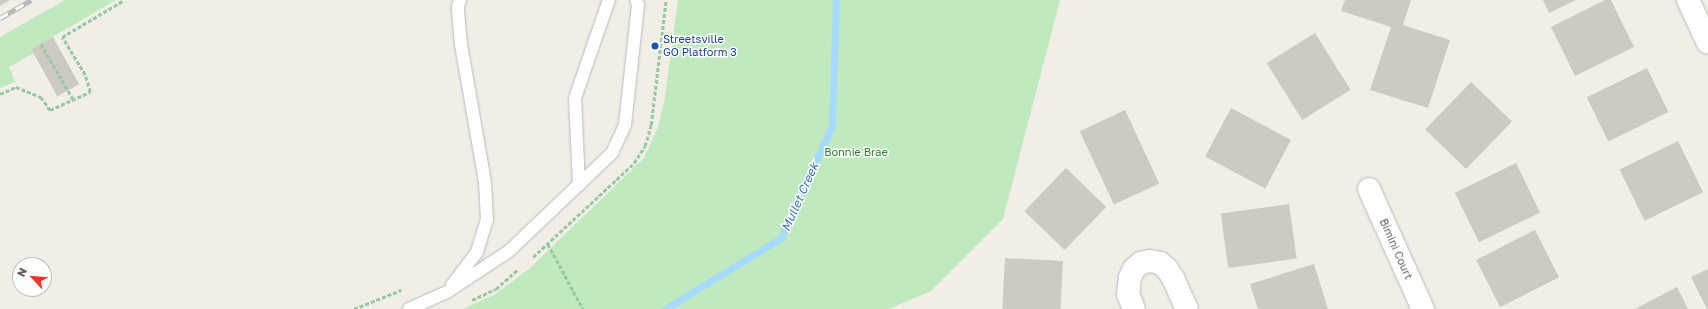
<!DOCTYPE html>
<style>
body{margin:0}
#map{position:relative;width:1708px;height:309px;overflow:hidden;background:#f0eee5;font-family:"Golos Text",sans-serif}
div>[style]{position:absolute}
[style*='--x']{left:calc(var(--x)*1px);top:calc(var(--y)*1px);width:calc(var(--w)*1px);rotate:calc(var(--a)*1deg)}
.green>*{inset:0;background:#c0e9c0}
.stream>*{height:7px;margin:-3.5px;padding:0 3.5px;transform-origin:3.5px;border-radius:3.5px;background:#a6daff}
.building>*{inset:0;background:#cdcac4;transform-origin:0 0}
.path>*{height:2.5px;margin-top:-1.25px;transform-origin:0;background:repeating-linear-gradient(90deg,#97c8a4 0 4px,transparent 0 6px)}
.roads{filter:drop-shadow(0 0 1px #b7bbc0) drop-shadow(0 0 1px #b7bbc0)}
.service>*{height:12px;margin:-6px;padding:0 6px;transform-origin:6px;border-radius:6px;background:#fff}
.minor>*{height:22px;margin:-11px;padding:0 11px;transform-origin:11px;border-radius:11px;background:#fff}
.rail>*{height:4.5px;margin-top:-2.25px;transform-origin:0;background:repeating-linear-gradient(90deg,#fff 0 9px,#b6b7b8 0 18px);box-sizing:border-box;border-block:1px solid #b6b7b8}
.dots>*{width:11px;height:11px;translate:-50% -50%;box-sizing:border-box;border:2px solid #fff;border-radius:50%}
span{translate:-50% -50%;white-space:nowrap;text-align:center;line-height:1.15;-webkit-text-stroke:3px #fff;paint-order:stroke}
.transit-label{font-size:11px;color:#164399}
.left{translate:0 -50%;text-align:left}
.park-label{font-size:11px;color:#2e8430}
.street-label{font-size:11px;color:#5d6167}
.water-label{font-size:12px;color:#3774b1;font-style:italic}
.north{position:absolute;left:12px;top:257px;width:40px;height:40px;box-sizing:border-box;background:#fff;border:1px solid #bec0c2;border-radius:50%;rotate:296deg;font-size:11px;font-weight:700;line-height:16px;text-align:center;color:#5d6167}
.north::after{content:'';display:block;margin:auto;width:14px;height:18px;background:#f63125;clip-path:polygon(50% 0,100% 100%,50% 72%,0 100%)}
</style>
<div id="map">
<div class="green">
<i style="clip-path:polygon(65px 0,116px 0,32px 49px,34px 53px,9px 67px,15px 82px,0 88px,0 37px)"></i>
<i style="clip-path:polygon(678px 0,1060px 0,1003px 219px,931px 291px,889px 309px,463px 309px,494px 295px,529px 269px,644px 158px,658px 127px,665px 97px)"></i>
</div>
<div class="stream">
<i style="--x:665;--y:309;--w:136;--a:-31.5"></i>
<i style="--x:781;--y:238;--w:123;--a:-65.5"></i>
<i style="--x:832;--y:126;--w:126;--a:-88.2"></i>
</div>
<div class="building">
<i style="clip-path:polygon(0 0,10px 0,0 6px)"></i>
<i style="clip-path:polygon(1345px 0,1411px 0,1403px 25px,1450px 40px,1428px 108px,1370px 90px,1391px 27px,1341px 11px)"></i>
<i style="clip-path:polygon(1543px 0,1576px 0,1549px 13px)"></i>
<i style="clip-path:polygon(1605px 0,1611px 0,1634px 47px,1575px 76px,1551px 27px)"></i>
<i style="left:1315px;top:33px;width:67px;height:57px;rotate:58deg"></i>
<i style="left:53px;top:37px;width:54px;height:25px;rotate:61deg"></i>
<i style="left:1647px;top:68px;width:49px;height:67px;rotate:64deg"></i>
<i style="left:1471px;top:82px;width:57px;height:66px;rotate:44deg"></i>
<i style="left:1231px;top:108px;width:68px;height:55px;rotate:28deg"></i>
<i style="left:1125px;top:110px;width:81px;height:50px;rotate:65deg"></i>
<i style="left:1678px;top:141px;width:57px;height:65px;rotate:64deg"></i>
<i style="left:1516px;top:163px;width:55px;height:68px;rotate:64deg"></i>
<i style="left:1066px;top:168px;width:56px;height:60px;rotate:44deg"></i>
<i style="left:1289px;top:204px;width:55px;height:69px;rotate:82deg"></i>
<i style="left:1535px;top:230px;width:53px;height:66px;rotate:63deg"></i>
<i style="left:1005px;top:258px;width:58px;height:51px;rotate:3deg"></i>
<i style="clip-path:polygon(1314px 264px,1328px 309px,1258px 309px,1250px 284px)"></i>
<i style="clip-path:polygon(1708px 269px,1708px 309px,1707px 309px,1691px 277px)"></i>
<i style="clip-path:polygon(1677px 287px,1688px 309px,1635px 309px)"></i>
</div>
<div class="path">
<i style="--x:41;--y:44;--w:64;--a:59.8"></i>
<i style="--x:0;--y:94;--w:17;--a:-24"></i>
<i style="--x:16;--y:87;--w:27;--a:22"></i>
<i style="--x:41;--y:97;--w:16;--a:55"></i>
<i style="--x:50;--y:110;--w:44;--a:-24.2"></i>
<i style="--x:90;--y:92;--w:18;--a:-106"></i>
<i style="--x:85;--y:75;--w:44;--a:-121.2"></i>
<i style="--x:62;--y:37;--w:72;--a:-30.8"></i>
<i style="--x:548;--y:244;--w:74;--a:61.7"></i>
<i style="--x:533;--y:257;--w:138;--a:-42.9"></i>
<i style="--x:634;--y:163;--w:20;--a:-57"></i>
<i style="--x:645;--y:146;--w:22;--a:-74"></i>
<i style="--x:651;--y:125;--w:126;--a:-83.2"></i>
<i style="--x:472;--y:300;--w:26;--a:-25"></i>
<i style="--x:496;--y:289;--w:28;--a:-42"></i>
<i style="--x:354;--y:309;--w:51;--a:-22"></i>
</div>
<div class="roads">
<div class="service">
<i style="--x:579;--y:185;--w:87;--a:-92.6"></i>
<i style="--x:575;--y:98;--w:104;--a:-70.9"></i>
<i style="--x:452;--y:285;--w:41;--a:-52.9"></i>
<i style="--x:477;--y:252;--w:34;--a:-73"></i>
<i style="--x:487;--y:220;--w:38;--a:-93"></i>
<i style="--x:485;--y:182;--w:139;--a:-99.9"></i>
<i style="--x:461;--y:45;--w:38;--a:-95"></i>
<i style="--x:458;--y:7;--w:7;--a:-74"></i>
<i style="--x:409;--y:309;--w:42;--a:-24.1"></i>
<i style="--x:447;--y:292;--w:74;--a:-33.5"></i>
<i style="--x:509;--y:251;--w:142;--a:-43.6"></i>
<i style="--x:612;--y:153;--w:31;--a:-65"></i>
<i style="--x:625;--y:125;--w:121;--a:-83.8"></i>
<i style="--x:638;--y:5;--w:5;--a:-112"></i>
</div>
<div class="minor">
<i style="--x:1688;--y:0;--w:47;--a:65.1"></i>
<i style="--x:1369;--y:189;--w:132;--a:65.8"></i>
<i style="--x:1134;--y:309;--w:16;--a:-112"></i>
<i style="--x:1128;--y:294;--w:17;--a:-83"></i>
<i style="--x:1130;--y:277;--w:9;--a:-63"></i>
<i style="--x:1134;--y:269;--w:9;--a:-41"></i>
<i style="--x:1141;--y:263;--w:9;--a:-13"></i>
<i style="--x:1150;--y:261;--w:10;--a:11"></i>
<i style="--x:1160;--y:263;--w:9;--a:41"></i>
<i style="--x:1167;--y:269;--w:11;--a:56"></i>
<i style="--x:1173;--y:278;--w:34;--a:66"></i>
</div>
</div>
<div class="rail">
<i style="--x:0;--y:18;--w:36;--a:-30"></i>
</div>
<div class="dots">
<i style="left:655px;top:46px;background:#1a4fb4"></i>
</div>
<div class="transit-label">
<span class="left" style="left:663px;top:46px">Streetsville<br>GO Platform 3</span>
</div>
<div class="park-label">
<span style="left:856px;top:152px">Bonnie Brae</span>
</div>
<div class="street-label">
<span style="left:1396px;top:249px;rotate:66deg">Bimini Court</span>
</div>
<div class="water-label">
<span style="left:800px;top:197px;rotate:-66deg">Mullet Creek</span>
</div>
<div class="north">N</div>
</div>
